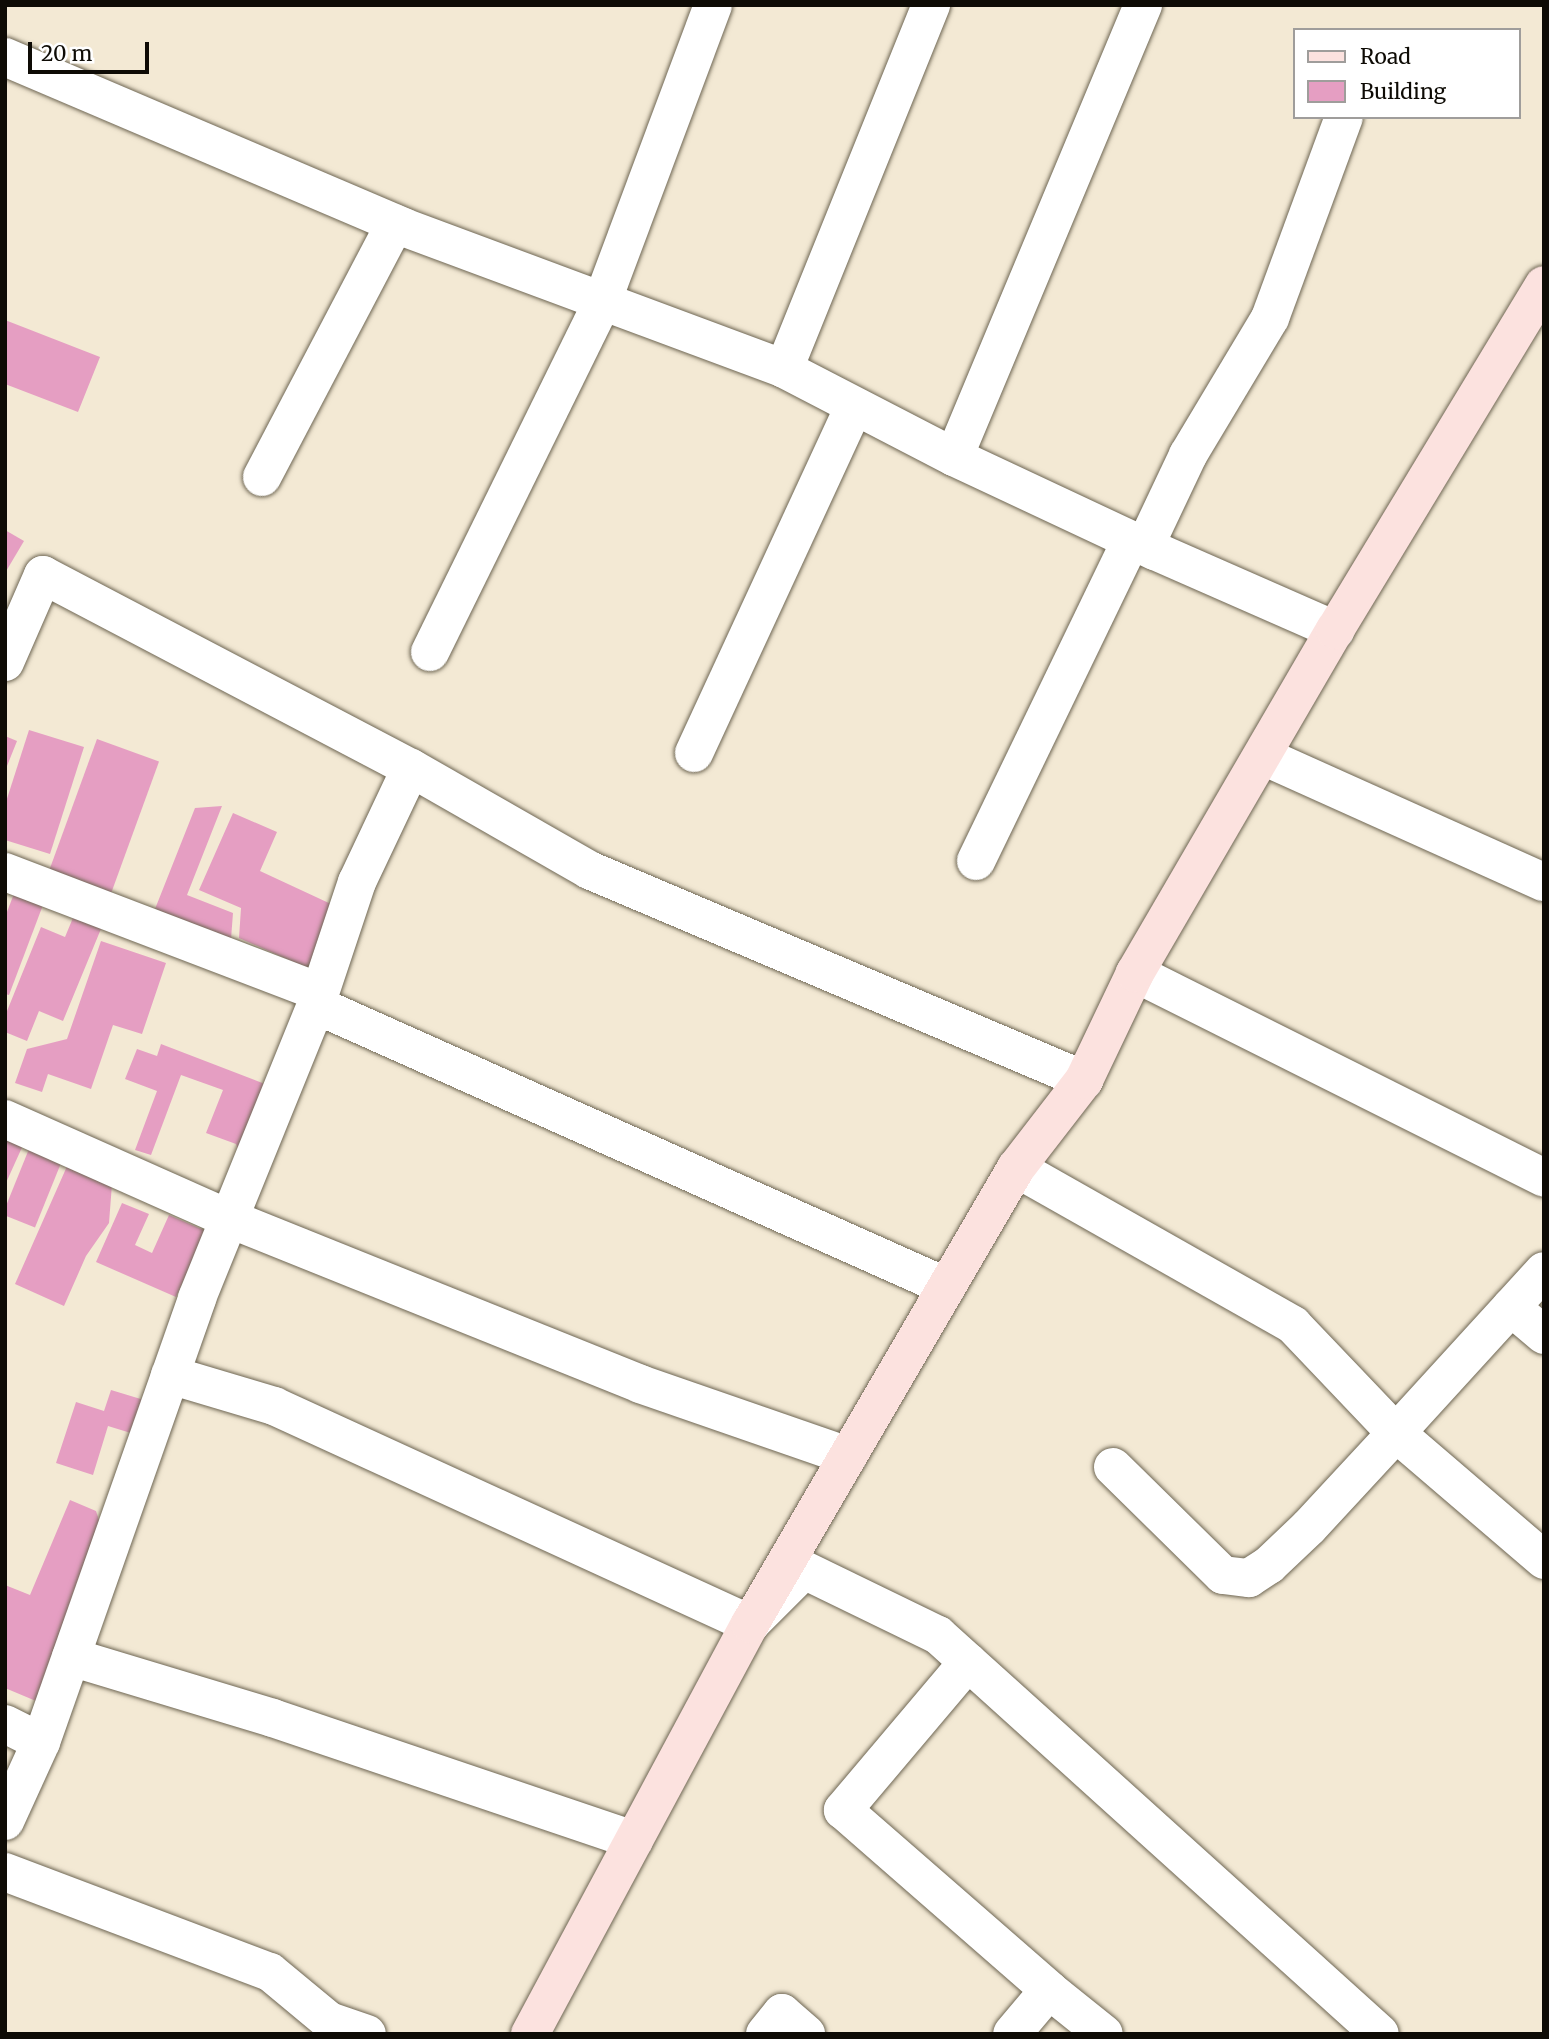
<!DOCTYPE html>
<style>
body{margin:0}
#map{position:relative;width:1549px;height:2039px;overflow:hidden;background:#f3e9d4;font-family:Merriweather,serif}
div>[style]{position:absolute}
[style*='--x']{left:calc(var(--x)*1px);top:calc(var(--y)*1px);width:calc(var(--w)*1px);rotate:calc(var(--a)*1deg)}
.building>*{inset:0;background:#e59ec2;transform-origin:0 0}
.roads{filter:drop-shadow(0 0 2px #6e6653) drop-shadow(0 0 2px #6e6653)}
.street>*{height:38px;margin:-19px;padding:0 19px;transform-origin:19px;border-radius:19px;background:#fff}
.secondary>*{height:38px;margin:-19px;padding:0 19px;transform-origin:19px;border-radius:19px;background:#fce2df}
span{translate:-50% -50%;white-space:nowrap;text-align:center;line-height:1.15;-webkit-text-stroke:6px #fff;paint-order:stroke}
.frame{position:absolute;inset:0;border:7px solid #0e0b05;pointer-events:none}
.legend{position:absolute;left:1293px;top:28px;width:228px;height:91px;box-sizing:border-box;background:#fff;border:2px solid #9f9d9b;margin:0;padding:9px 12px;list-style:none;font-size:21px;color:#0e0b05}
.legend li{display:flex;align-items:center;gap:14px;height:35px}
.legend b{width:35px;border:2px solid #9f9d9b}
.scale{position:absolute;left:28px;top:42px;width:121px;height:32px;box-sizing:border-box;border:4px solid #0e0b05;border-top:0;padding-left:9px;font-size:21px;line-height:24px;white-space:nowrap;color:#0e0b05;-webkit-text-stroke:5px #fff;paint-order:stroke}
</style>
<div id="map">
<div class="building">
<i style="clip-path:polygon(5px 320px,100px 357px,78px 412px,5px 384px)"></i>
<i style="clip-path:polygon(5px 530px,24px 541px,5px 573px)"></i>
<i style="clip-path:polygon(29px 730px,84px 747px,50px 854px,5px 840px,5px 805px)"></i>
<i style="clip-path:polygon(5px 736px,17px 741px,5px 771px)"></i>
<i style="left:97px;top:739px;width:66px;height:147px;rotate:20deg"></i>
<i style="clip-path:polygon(222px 806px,187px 895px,233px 913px,231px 939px,155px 909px,195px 808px)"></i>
<i style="clip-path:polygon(233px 813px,277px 832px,260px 871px,331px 904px,314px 971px,239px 938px,241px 908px,199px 890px)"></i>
<i style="clip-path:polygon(17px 886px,46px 897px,9px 995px,5px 994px,5px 917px)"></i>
<i style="clip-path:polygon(75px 913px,103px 924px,63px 1021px,39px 1011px,27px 1041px,5px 1032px,5px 1016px,41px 927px,65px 937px)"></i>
<i style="clip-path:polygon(101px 941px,166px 963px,142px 1034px,113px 1025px,91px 1089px,48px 1074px,42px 1092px,15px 1083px,27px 1049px,67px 1039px)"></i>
<i style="clip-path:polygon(161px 1044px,270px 1086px,242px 1158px,236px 1144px,206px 1133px,223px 1090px,181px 1075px,151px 1155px,135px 1150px,157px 1091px,125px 1079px,137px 1049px,157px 1056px)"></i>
<i style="clip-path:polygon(5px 1135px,24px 1143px,5px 1185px)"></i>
<i style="left:31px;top:1144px;width:35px;height:76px;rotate:22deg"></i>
<i style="clip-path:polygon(68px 1164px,112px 1184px,109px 1223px,86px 1256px,64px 1306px,15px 1284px)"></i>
<i style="clip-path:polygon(122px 1203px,149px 1214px,135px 1245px,152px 1253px,169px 1215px,206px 1231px,176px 1297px,96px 1262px)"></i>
<i style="clip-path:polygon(111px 1390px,144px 1400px,134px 1434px,108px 1426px,93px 1475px,56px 1463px,76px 1402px,104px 1411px)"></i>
<i style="clip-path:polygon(70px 1500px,96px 1511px,105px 1538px,36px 1701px,5px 1688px,5px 1585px,30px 1595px)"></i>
</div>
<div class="roads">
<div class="street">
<i style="--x:5;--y:57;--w:433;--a:23.1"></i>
<i style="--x:403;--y:227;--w:407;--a:20.4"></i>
<i style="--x:784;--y:369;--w:191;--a:27.4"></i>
<i style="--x:954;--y:457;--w:222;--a:25.1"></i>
<i style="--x:1155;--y:551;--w:197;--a:23.7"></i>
<i style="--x:784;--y:369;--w:393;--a:-68"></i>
<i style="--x:954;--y:457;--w:490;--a:-67.3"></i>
<i style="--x:262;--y:477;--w:286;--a:-62.3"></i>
<i style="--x:1145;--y:546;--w:101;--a:-64.7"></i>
<i style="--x:1188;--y:455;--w:160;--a:-59.1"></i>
<i style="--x:1270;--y:318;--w:214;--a:-69.8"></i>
<i style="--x:430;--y:652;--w:390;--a:-63.8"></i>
<i style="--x:602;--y:302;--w:317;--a:-69.5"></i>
<i style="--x:5;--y:662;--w:95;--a:-66.4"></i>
<i style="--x:43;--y:575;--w:416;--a:27.7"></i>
<i style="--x:411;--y:768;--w:205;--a:29.8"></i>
<i style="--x:589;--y:870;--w:538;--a:22.99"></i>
<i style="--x:694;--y:753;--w:382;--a:-65.2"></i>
<i style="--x:1263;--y:756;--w:308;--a:24.2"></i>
<i style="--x:976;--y:861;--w:356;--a:-64.2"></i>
<i style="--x:5;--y:872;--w:337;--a:20.9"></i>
<i style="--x:1135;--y:973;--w:457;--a:26.6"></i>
<i style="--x:316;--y:1005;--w:691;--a:24.08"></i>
<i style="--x:5;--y:1119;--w:246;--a:24"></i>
<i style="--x:230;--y:1219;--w:442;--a:21.9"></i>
<i style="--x:640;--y:1384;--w:220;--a:19.1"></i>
<i style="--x:1016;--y:1168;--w:318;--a:29.5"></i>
<i style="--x:1293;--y:1325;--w:149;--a:46.4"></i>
<i style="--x:1396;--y:1433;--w:219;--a:-47.6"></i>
<i style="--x:1511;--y:1307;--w:43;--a:40.3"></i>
<i style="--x:170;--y:1375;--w:109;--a:16.6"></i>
<i style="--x:274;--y:1406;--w:524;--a:24.61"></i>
<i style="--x:750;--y:1624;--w:76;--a:-45"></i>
<i style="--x:804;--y:1570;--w:149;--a:25.9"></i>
<i style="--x:938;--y:1635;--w:595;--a:42.07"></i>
<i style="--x:1113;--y:1467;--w:154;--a:44.5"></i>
<i style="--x:1223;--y:1575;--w:26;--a:7"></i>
<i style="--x:1249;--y:1578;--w:24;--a:-33"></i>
<i style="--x:1269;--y:1565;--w:55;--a:-43.5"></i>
<i style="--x:1309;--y:1527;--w:128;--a:-47.2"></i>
<i style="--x:1396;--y:1433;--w:195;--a:40.6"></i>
<i style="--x:71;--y:1657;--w:211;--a:16.8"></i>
<i style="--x:273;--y:1718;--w:381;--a:18.7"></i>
<i style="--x:968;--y:1662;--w:194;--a:130.2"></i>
<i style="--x:843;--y:1810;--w:274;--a:41.1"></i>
<i style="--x:1049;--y:1990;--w:57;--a:130.1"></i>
<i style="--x:5;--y:1724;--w:40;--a:26.6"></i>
<i style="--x:5;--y:1821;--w:87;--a:-65.5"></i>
<i style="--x:41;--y:1742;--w:471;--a:-70.6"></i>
<i style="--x:197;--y:1298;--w:316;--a:-67.9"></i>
<i style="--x:316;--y:1005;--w:130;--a:-71.6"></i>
<i style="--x:357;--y:882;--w:126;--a:-64.7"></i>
<i style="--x:5;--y:1872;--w:283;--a:20.7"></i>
<i style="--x:270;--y:1972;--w:77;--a:39.7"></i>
<i style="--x:329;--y:2021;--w:40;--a:18.9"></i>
<i style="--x:1049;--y:1990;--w:70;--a:38.7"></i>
<i style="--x:765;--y:2034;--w:27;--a:-51"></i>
<i style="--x:782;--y:2013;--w:32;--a:41"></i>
</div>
<div class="secondary">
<i style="--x:530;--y:2034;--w:465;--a:-61.8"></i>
<i style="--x:750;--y:1624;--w:528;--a:-59.74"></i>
<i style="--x:1016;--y:1168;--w:111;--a:-52.3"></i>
<i style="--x:1084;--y:1080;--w:119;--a:-64.5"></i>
<i style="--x:1135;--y:973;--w:397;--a:-59.8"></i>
<i style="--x:1335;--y:630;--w:403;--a:-58.8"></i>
</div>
</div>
<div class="frame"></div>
<ul class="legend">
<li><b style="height:9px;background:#fce2df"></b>Road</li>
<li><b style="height:19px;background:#e59ec2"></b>Building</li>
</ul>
<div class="scale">20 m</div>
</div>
